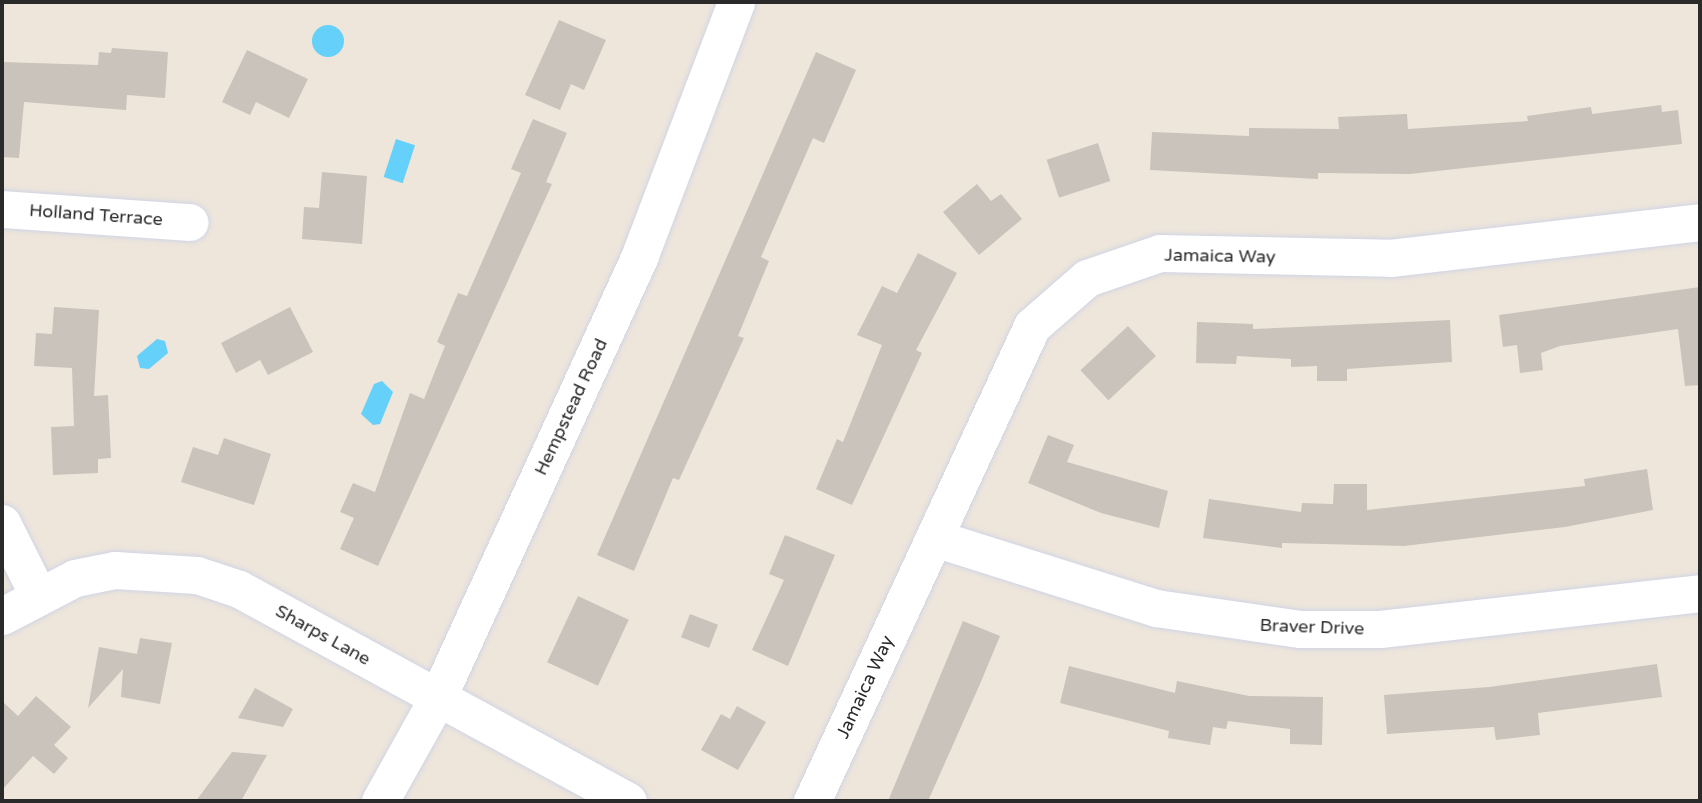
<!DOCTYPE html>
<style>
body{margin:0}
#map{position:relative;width:1702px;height:803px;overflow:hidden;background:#eee6db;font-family:"Varela Round",sans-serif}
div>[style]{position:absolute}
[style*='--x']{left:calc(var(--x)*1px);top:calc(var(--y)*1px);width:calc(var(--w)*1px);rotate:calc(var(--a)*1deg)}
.water>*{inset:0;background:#65d0f9;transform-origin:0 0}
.round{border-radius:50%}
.building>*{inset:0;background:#c9c3bb;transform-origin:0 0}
.roads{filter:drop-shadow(0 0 2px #d0d4e5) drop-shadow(0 0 2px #d0d4e5)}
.minor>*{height:37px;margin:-18.5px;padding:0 18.5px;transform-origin:18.5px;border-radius:18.5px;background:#fff}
span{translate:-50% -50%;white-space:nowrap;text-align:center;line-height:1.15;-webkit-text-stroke:6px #fff;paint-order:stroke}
.street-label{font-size:18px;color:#2a2a2a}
.frame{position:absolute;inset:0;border:4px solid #2a2a2a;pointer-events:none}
</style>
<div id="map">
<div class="water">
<i class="round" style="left:312px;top:25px;width:32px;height:32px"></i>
<i style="left:396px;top:139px;width:20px;height:40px;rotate:18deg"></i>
<i style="clip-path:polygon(157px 339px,165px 341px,168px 353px,149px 369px,140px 368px,137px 356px)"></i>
<i style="clip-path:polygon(382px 381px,393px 392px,380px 424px,373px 425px,361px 414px,374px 384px)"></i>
</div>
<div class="building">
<i style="clip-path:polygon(559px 20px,606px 40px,584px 90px,571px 84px,560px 110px,525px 95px)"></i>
<i style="clip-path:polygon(112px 48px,168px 52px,165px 98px,127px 95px,126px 110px,24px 102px,19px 158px,2px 157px,2px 62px,98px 65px,99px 52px,111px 53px)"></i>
<i style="clip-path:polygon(247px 50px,308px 79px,289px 118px,256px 102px,250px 115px,222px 102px)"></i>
<i style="clip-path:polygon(816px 52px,856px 70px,824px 143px,813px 138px,761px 257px,769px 261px,738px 336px,744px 338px,679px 480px,673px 478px,634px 571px,597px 555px)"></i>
<i style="clip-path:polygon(1661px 105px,1662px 112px,1678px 110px,1682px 144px,1410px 174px,1318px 173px,1318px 179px,1150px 170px,1152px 132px,1249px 136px,1249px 128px,1339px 129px,1338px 117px,1407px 114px,1408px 129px,1528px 121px,1527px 116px,1591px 107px,1592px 114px)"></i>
<i style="clip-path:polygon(533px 119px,567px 133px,546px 182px,552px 184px,378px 566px,340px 549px,354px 518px,340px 512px,353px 483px,375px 492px,410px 393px,424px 399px,445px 346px,437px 342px,458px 293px,467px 296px,521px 173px,511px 169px)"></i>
<i style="left:1098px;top:143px;width:40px;height:54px;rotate:72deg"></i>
<i style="clip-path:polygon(322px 172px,367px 176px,362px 244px,302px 239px,304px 207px,319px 208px)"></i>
<i style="clip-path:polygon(977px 184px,991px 201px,1001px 194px,1022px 219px,979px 255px,943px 212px)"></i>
<i style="clip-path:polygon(918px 253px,957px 273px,916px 350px,922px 353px,852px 505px,816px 489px,837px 439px,843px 442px,882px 345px,857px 335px,882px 286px,897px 293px)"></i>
<i style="clip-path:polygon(1700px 287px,1700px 385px,1685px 386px,1678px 329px,1560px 346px,1541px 353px,1543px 370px,1520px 373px,1517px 345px,1503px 347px,1499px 315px)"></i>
<i style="clip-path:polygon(54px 307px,99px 310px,94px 396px,108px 395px,111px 458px,98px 459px,98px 473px,53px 475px,51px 427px,74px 426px,72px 368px,34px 366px,36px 333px,52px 334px)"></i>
<i style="clip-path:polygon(290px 307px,313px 352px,268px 375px,260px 360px,236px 373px,221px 343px)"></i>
<i style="clip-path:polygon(1450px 320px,1452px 362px,1347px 369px,1347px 381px,1317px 381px,1317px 366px,1291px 367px,1291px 359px,1237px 356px,1236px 364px,1196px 363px,1197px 322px,1253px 324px,1253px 329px)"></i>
<i style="left:1128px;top:326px;width:41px;height:65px;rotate:47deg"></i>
<i style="clip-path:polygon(1048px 435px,1074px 445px,1067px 462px,1168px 491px,1159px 528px,1101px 513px,1028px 483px)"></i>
<i style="clip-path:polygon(224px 438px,271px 454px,254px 505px,181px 482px,193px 447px,218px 455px)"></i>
<i style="clip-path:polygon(1647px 469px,1653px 510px,1565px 527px,1404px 546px,1282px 543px,1282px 548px,1203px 538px,1209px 499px,1301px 512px,1302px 503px,1333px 504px,1334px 484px,1367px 484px,1367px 510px,1585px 486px,1584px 479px)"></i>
<i style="clip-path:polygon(785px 535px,835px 555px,788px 666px,752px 650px,784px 580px,769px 574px)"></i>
<i style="left:578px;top:596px;width:56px;height:73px;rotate:25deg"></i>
<i style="left:690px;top:614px;width:30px;height:25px;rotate:21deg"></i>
<i style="clip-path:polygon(963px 621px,1000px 636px,980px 684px,928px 801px,888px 801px)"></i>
<i style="clip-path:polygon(140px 638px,172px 643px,160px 704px,121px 697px,123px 669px,88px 708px,99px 647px,137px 654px)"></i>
<i style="clip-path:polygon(1657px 664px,1662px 697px,1538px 713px,1540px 735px,1496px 740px,1494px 727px,1387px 734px,1384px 695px,1489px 687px)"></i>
<i style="clip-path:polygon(1069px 666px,1175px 693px,1177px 681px,1249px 696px,1323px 697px,1322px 745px,1290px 744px,1290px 729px,1228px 721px,1226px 729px,1213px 727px,1210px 745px,1168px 738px,1169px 731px,1060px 703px)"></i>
<i style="clip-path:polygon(255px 688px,293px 709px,283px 727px,238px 718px)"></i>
<i style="clip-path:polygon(36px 696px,71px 727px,54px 745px,68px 758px,54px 774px,33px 756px,2px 790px,2px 701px,18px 716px)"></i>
<i style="clip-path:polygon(737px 706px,766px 722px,738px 770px,701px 750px,721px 714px,730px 719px)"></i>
<i style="clip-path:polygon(232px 752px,267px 755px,241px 801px,196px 801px)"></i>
</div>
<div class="roads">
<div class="minor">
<i style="--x:2;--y:209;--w:188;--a:4"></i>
<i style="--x:2;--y:523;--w:78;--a:63.4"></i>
<i style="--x:934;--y:538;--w:233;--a:17.5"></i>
<i style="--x:1156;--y:608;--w:146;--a:8.3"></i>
<i style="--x:1300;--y:629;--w:80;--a:0"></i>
<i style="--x:1380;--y:629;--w:322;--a:-6.4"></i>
<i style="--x:2;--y:616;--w:82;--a:-27.5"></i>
<i style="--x:75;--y:578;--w:41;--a:-11.3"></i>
<i style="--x:115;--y:570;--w:82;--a:3.5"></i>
<i style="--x:197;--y:575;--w:44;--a:18.4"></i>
<i style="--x:239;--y:589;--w:443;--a:28.6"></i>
<i style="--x:380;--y:801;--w:117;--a:-60.8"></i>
<i style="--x:437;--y:699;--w:488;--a:-65.4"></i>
<i style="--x:640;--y:255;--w:271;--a:-69.2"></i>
<i style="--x:812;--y:801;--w:523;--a:-65.15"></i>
<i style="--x:1032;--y:326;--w:73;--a:-41.1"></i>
<i style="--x:1087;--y:278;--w:77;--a:-18.9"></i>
<i style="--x:1160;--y:253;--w:230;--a:1.2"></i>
<i style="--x:1390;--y:258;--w:312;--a:-6.6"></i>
</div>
</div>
<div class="street-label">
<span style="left:96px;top:215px;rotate:4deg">Holland Terrace</span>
<span style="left:1220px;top:256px;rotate:1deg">Jamaica Way</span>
<span style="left:571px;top:407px;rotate:-65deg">Hempstead Road</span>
<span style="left:1312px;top:627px;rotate:2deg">Braver Drive</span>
<span style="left:323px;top:635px;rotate:29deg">Sharps Lane</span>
<span style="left:865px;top:687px;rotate:-65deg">Jamaica Way</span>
</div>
<div class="frame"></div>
</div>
